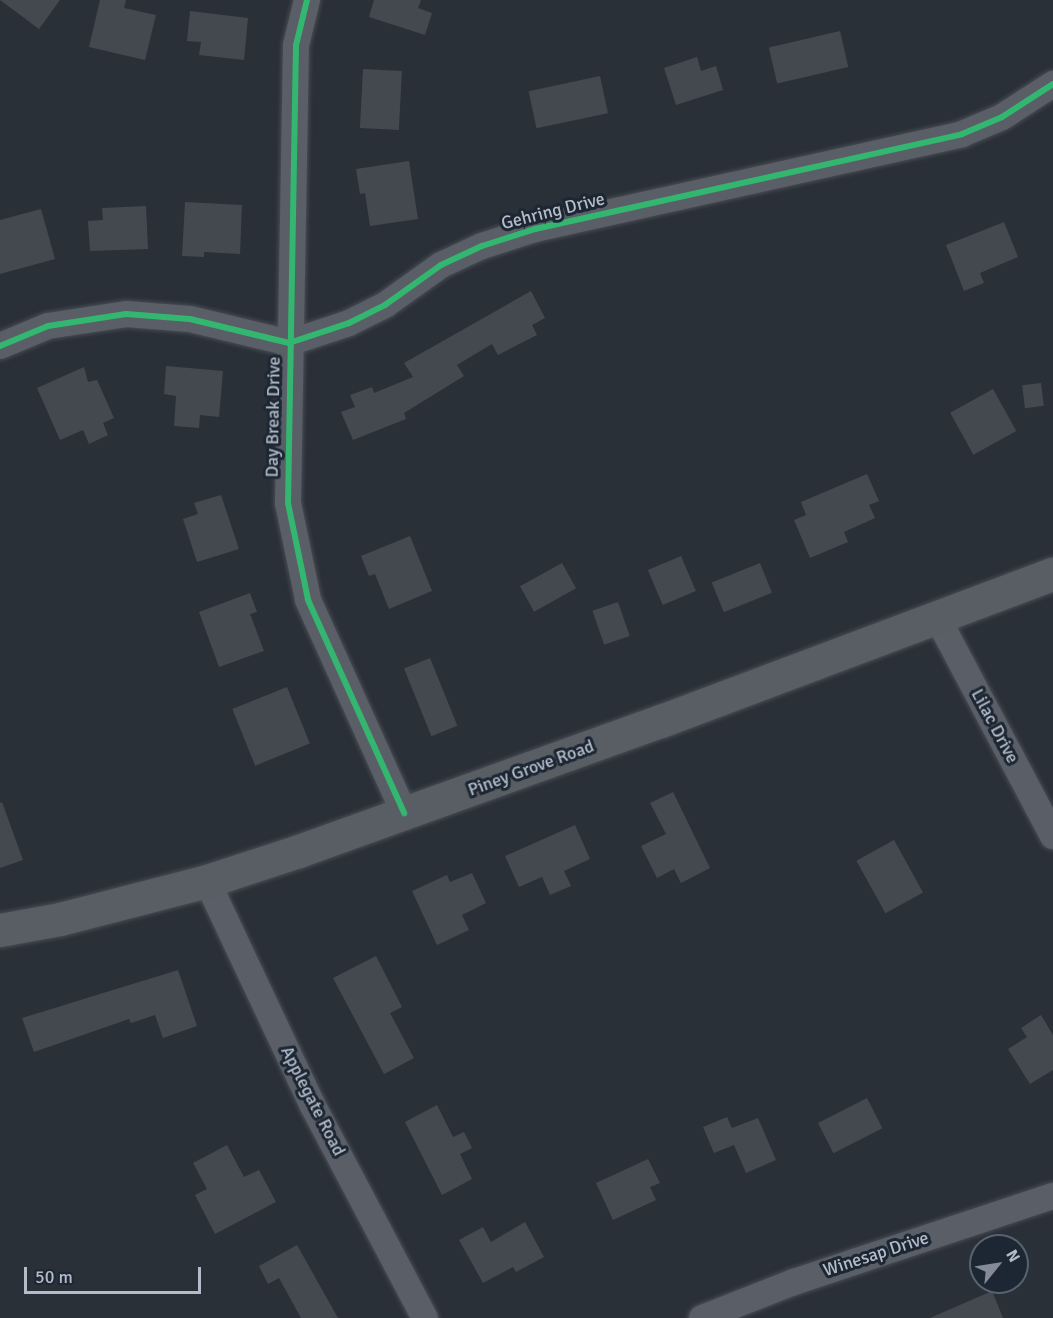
<!DOCTYPE html>
<style>
body{margin:0}
#map{position:relative;width:1053px;height:1318px;overflow:hidden;background:#2a3038;font-family:Signika,sans-serif}
div>[style]{position:absolute}
[style*='--x']{left:calc(var(--x)*1px);top:calc(var(--y)*1px);width:calc(var(--w)*1px);rotate:calc(var(--a)*1deg)}
.building>*{inset:0;background:#444950;transform-origin:0 0}
.roads{filter:drop-shadow(0 0 2px #484c53) drop-shadow(0 0 2px #484c53)}
.street>*{height:26px;margin:-13px;padding:0 13px;transform-origin:13px;border-radius:13px;background:#5a5e66}
.secondary>*{height:33px;margin:-16.5px;padding:0 16.5px;transform-origin:16.5px;border-radius:16.5px;background:#595d64}
.cycleway>*{height:6px;margin:-3px;padding:0 3px;transform-origin:3px;border-radius:3px;background:#33b770}
span{translate:-50% -50%;white-space:nowrap;text-align:center;line-height:1.15;-webkit-text-stroke:6px #1d2633;paint-order:stroke}
.street-label{font-size:18px;color:#b4bcc9}
.north{position:absolute;left:969px;top:1234px;width:60px;height:60px;box-sizing:border-box;background:#1d2633;border:2px solid #59626f;border-radius:50%;rotate:60deg;font-size:16px;font-weight:700;line-height:24px;text-align:center;color:#b4bcc9}
.north::after{content:'';display:block;margin:auto;width:21px;height:27px;background:#848b96;clip-path:polygon(50% 0,100% 100%,50% 72%,0 100%)}
.scale{position:absolute;left:24px;top:1267px;width:177px;height:27px;box-sizing:border-box;border:3px solid #b4bcc9;border-top:0;padding-left:8px;font-size:18px;line-height:21px;white-space:nowrap;color:#b4bcc9;-webkit-text-stroke:4px #1d2633;paint-order:stroke}
</style>
<div id="map">
<div class="building">
<i style="clip-path:polygon(0 0,60px 0,39px 29px)"></i>
<i style="clip-path:polygon(100px 0,126px 0,124px 8px,156px 15px,145px 60px,89px 47px)"></i>
<i style="clip-path:polygon(374px 0,421px 0,418px 8px,432px 13px,425px 35px,369px 17px)"></i>
<i style="clip-path:polygon(190px 11px,248px 18px,244px 60px,199px 55px,201px 42px,187px 41px)"></i>
<i style="left:840px;top:31px;width:37px;height:73px;rotate:77deg"></i>
<i style="clip-path:polygon(697px 57px,701px 71px,716px 66px,723px 90px,676px 105px,664px 68px)"></i>
<i style="left:363px;top:69px;width:39px;height:59px;rotate:3deg"></i>
<i style="left:600px;top:76px;width:38px;height:73px;rotate:78deg"></i>
<i style="clip-path:polygon(409px 161px,418px 219px,370px 226px,365px 193px,360px 194px,356px 169px)"></i>
<i style="clip-path:polygon(185px 202px,242px 205px,240px 254px,204px 252px,204px 257px,182px 256px)"></i>
<i style="clip-path:polygon(146px 206px,148px 249px,90px 251px,88px 221px,103px 220px,102px 208px)"></i>
<i style="clip-path:polygon(41px 209px,55px 259px,0 274px,0 220px)"></i>
<i style="clip-path:polygon(1004px 222px,1018px 257px,980px 273px,984px 283px,964px 291px,946px 245px)"></i>
<i style="clip-path:polygon(531px 291px,545px 318px,532px 325px,537px 335px,498px 355px,492px 344px,457px 365px,464px 376px,404px 413px,406px 419px,353px 440px,341px 412px,355px 407px,350px 395px,372px 387px,374px 393px,413px 377px,404px 363px)"></i>
<i style="clip-path:polygon(166px 366px,223px 371px,219px 417px,200px 415px,199px 428px,174px 426px,176px 396px,164px 394px)"></i>
<i style="clip-path:polygon(84px 367px,88px 382px,97px 380px,114px 418px,103px 423px,108px 435px,89px 444px,83px 430px,60px 440px,37px 388px)"></i>
<i style="left:1041px;top:383px;width:23px;height:19px;rotate:83deg"></i>
<i style="left:993px;top:389px;width:48px;height:49px;rotate:61deg"></i>
<i style="clip-path:polygon(867px 474px,879px 501px,869px 505px,875px 518px,844px 532px,848px 542px,810px 558px,794px 520px,806px 515px,801px 502px)"></i>
<i style="clip-path:polygon(221px 495px,239px 549px,197px 562px,183px 519px,198px 514px,194px 503px)"></i>
<i style="clip-path:polygon(410px 536px,432px 591px,389px 609px,375px 574px,369px 576px,361px 556px)"></i>
<i style="left:681px;top:556px;width:38px;height:36px;rotate:67deg"></i>
<i style="left:562px;top:563px;width:29px;height:48px;rotate:61deg"></i>
<i style="left:760px;top:563px;width:32px;height:52px;rotate:68deg"></i>
<i style="clip-path:polygon(250px 593px,257px 612px,250px 614px,264px 651px,219px 667px,199px 612px)"></i>
<i style="left:618px;top:602px;width:36px;height:27px;rotate:71deg"></i>
<i style="left:430px;top:658px;width:73px;height:28px;rotate:68deg"></i>
<i style="left:287px;top:687px;width:61px;height:59px;rotate:68deg"></i>
<i style="clip-path:polygon(673px 792px,710px 868px,681px 883px,674px 869px,657px 878px,641px 846px,666px 834px,650px 803px)"></i>
<i style="clip-path:polygon(2px 802px,23px 860px,0 868px,0 803px)"></i>
<i style="clip-path:polygon(575px 825px,590px 859px,564px 871px,571px 886px,550px 895px,542px 877px,519px 887px,505px 856px)"></i>
<i style="left:894px;top:840px;width:60px;height:43px;rotate:61deg"></i>
<i style="clip-path:polygon(472px 873px,486px 903px,462px 915px,469px 930px,437px 945px,412px 891px,447px 875px,450px 882px)"></i>
<i style="clip-path:polygon(376px 956px,402px 1007px,390px 1013px,414px 1058px,384px 1074px,333px 978px)"></i>
<i style="clip-path:polygon(178px 970px,197px 1026px,163px 1038px,155px 1015px,131px 1023px,129px 1019px,34px 1052px,22px 1018px)"></i>
<i style="clip-path:polygon(1041px 1015px,1053px 1035px,1053px 1070px,1030px 1084px,1008px 1049px,1027px 1037px,1021px 1028px)"></i>
<i style="left:867px;top:1098px;width:34px;height:55px;rotate:63deg"></i>
<i style="clip-path:polygon(437px 1105px,453px 1137px,464px 1132px,472px 1148px,460px 1154px,472px 1179px,442px 1195px,405px 1122px)"></i>
<i style="clip-path:polygon(727px 1117px,732px 1128px,758px 1118px,776px 1160px,746px 1173px,734px 1145px,714px 1153px,703px 1127px)"></i>
<i style="clip-path:polygon(227px 1145px,244px 1177px,259px 1170px,276px 1202px,215px 1234px,195px 1195px,207px 1189px,193px 1163px)"></i>
<i style="clip-path:polygon(648px 1159px,660px 1183px,650px 1187px,656px 1200px,613px 1220px,596px 1183px)"></i>
<i style="clip-path:polygon(525px 1222px,544px 1257px,516px 1272px,513px 1267px,483px 1283px,459px 1240px,483px 1227px,491px 1242px)"></i>
<i style="clip-path:polygon(297px 1245px,338px 1318px,301px 1318px,279px 1278px,268px 1284px,259px 1266px)"></i>
<i style="clip-path:polygon(992px 1291px,1003px 1318px,930px 1318px)"></i>
</div>
<div class="roads">
<div class="street">
<i style="--x:307;--y:0;--w:46;--a:103.7"></i>
<i style="--x:296;--y:45;--w:458;--a:91"></i>
<i style="--x:288;--y:503;--w:99;--a:78.3"></i>
<i style="--x:308;--y:600;--w:234;--a:65.7"></i>
<i style="--x:0;--y:346;--w:52;--a:-22.6"></i>
<i style="--x:48;--y:326;--w:79;--a:-8.7"></i>
<i style="--x:126;--y:314;--w:64;--a:4.5"></i>
<i style="--x:190;--y:319;--w:102;--a:13.6"></i>
<i style="--x:289;--y:343;--w:63;--a:-18.4"></i>
<i style="--x:349;--y:323;--w:40;--a:-26.6"></i>
<i style="--x:385;--y:305;--w:69;--a:-35.5"></i>
<i style="--x:441;--y:265;--w:45;--a:-24.9"></i>
<i style="--x:482;--y:246;--w:56;--a:-17.8"></i>
<i style="--x:535;--y:229;--w:437;--a:-12.5"></i>
<i style="--x:962;--y:134;--w:43;--a:-23"></i>
<i style="--x:1002;--y:117;--w:61;--a:-32.9"></i>
<i style="--x:937;--y:617;--w:248;--a:62.1"></i>
<i style="--x:207;--y:881;--w:249;--a:64.8"></i>
<i style="--x:313;--y:1106;--w:240;--a:62.2"></i>
<i style="--x:702;--y:1318;--w:99;--a:-21.4"></i>
<i style="--x:794;--y:1282;--w:273;--a:-18.4"></i>
</div>
<div class="secondary">
<i style="--x:0;--y:930;--w:61;--a:-10.4"></i>
<i style="--x:60;--y:919;--w:152;--a:-14.5"></i>
<i style="--x:207;--y:881;--w:97;--a:-18.1"></i>
<i style="--x:299;--y:851;--w:385;--a:-19.8"></i>
<i style="--x:661;--y:721;--w:419;--a:-20.6"></i>
</div>
</div>
<div class="cycleway">
<i style="--x:307;--y:0;--w:46;--a:103.7"></i>
<i style="--x:296;--y:45;--w:458;--a:91"></i>
<i style="--x:288;--y:503;--w:99;--a:78.3"></i>
<i style="--x:308;--y:600;--w:234;--a:65.7"></i>
<i style="--x:0;--y:346;--w:52;--a:-22.6"></i>
<i style="--x:48;--y:326;--w:79;--a:-8.7"></i>
<i style="--x:126;--y:314;--w:64;--a:4.5"></i>
<i style="--x:190;--y:319;--w:102;--a:13.6"></i>
<i style="--x:289;--y:343;--w:63;--a:-18.4"></i>
<i style="--x:349;--y:323;--w:40;--a:-26.6"></i>
<i style="--x:385;--y:305;--w:69;--a:-35.5"></i>
<i style="--x:441;--y:265;--w:45;--a:-24.9"></i>
<i style="--x:482;--y:246;--w:56;--a:-17.8"></i>
<i style="--x:535;--y:229;--w:437;--a:-12.5"></i>
<i style="--x:962;--y:134;--w:43;--a:-23"></i>
<i style="--x:1002;--y:117;--w:61;--a:-32.9"></i>
</div>
<div class="street-label">
<span style="left:553px;top:211px;rotate:-14deg">Gehring Drive</span>
<span style="left:273px;top:417px;rotate:-89deg">Day Break Drive</span>
<span style="left:995px;top:726px;rotate:62deg">Lilac Drive</span>
<span style="left:531px;top:768px;rotate:-20deg">Piney Grove Road</span>
<span style="left:313px;top:1101px;rotate:63deg">Applegate Road</span>
<span style="left:876px;top:1254px;rotate:-18deg">Winesap Drive</span>
</div>
<div class="north">N</div>
<div class="scale">50 m</div>
</div>
